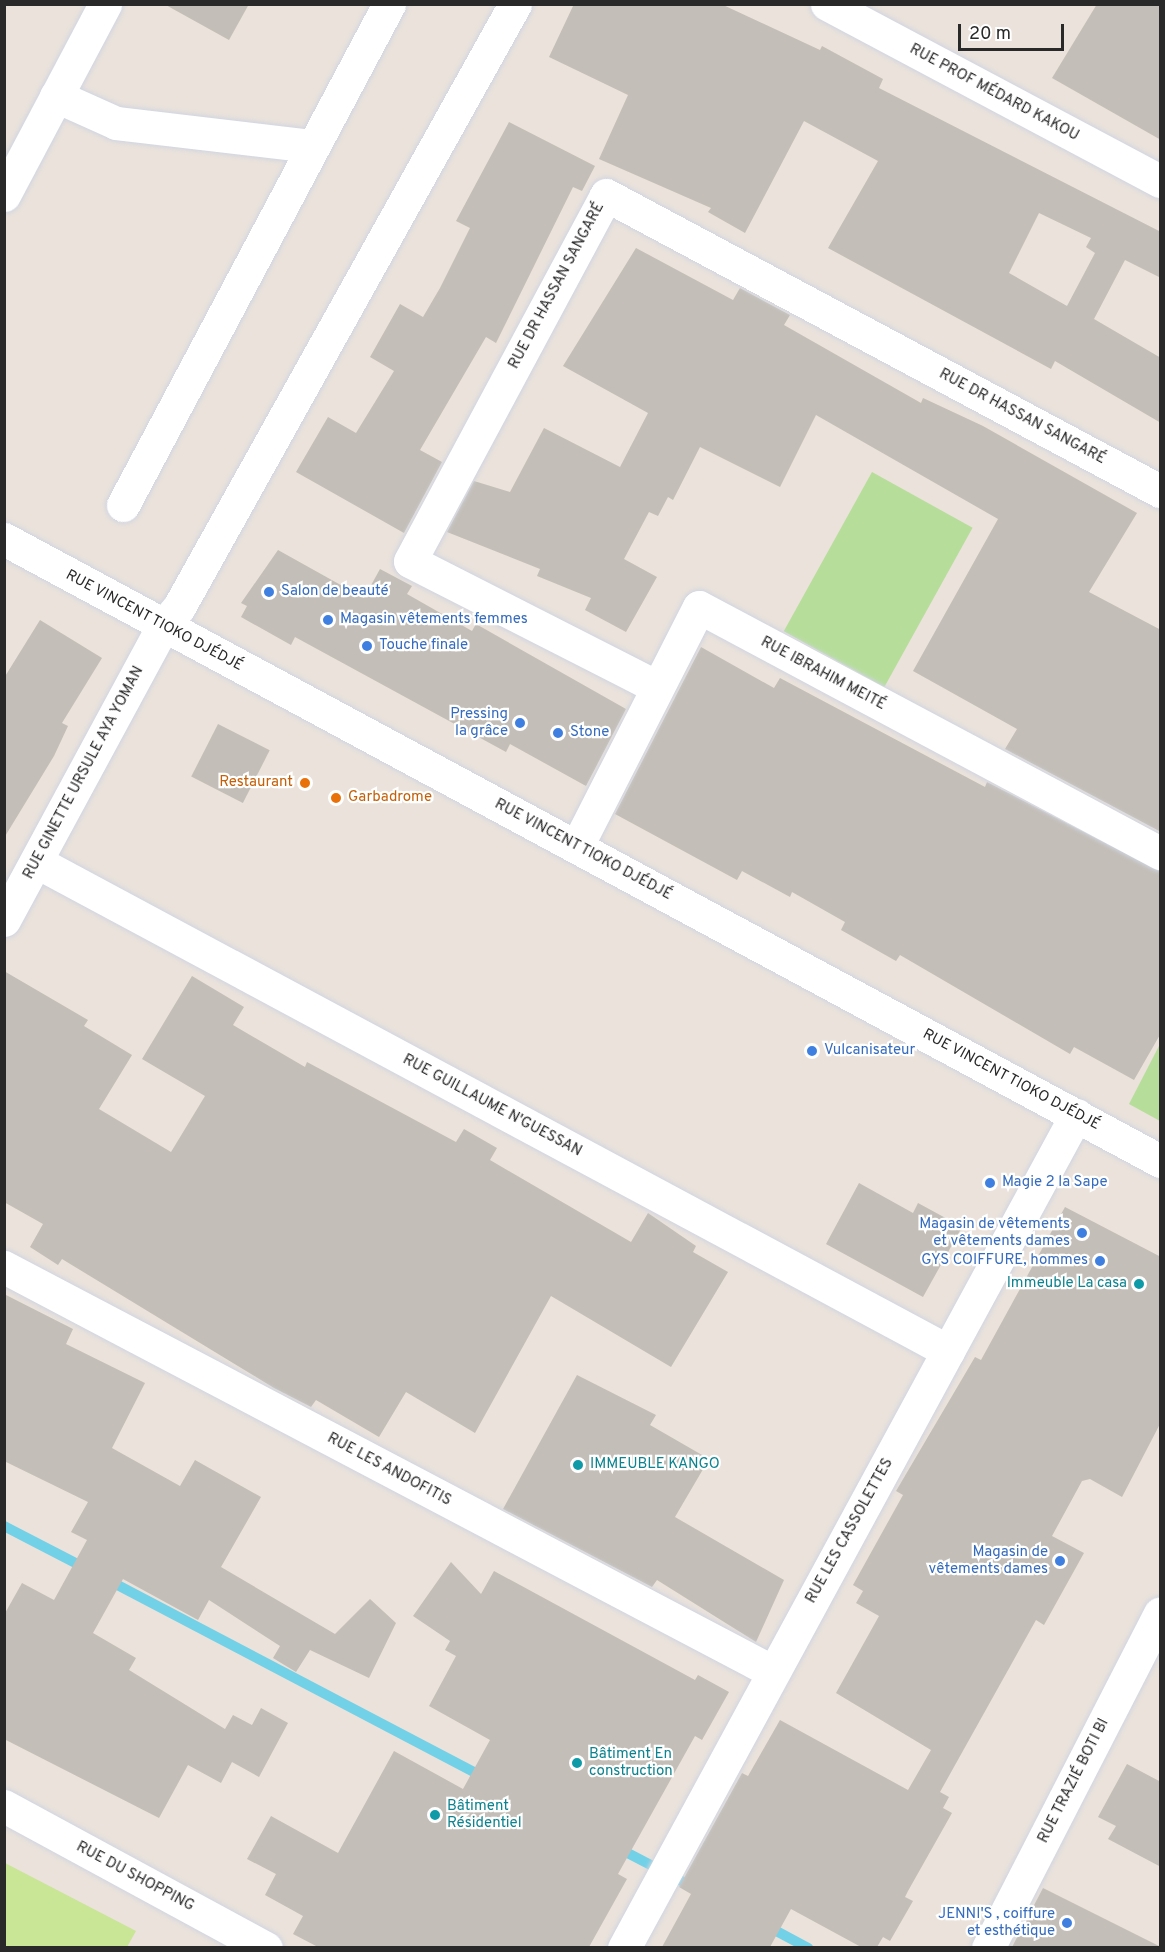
<!DOCTYPE html>
<meta charset="utf-8">
<style>
body{margin:0}
#map{position:relative;width:1165px;height:1952px;overflow:hidden;background:#eae2db;font-family:Overpass,sans-serif}
div>[style]{position:absolute}
[style*='--x']{left:calc(var(--x)*1px);top:calc(var(--y)*1px);width:calc(var(--w)*1px);rotate:calc(var(--a)*1deg)}
.green>*{inset:0;background:#b6de9a;transform-origin:0 0}
.pitch>*{inset:0;background:#c9e596}
.stream>*{height:10px;margin:-5px;padding:0 5px;transform-origin:5px;border-radius:5px;background:#73d1e7}
.building>*{inset:0;background:#c3beb7;transform-origin:0 0}
.roads{filter:drop-shadow(0 0 2px #d0d5e1) drop-shadow(0 0 2px #d0d5e1)}
.street>*{height:33px;margin:-16.5px;padding:0 16.5px;transform-origin:16.5px;border-radius:16.5px;background:#fff}
.secondary>*{height:33px;margin:-16.5px;padding:0 16.5px;transform-origin:16.5px;border-radius:16.5px;background:#fff}
.dots>*{width:16px;height:16px;translate:-50% -50%;box-sizing:border-box;border:3px solid #fff;border-radius:50%}
span{translate:-50% -50%;white-space:nowrap;text-align:center;line-height:1.15;-webkit-text-stroke:4.5px #fff;paint-order:stroke}
.street-label{font-size:15px;color:#292929}
.shop-label{font-size:15px;color:#366cbe}
.left{translate:0 -50%;text-align:left}
.right{translate:-100% -50%;text-align:right}
.food-label{font-size:15px;color:#c56008}
.culture-label{font-size:15px;color:#0d838f}
.frame{position:absolute;inset:0;border:6px solid #292929;pointer-events:none}
.scale{position:absolute;left:958px;top:24px;width:106px;height:27px;box-sizing:border-box;border:3px solid #292929;border-top:0;padding-left:8px;font-size:18px;line-height:21px;white-space:nowrap;color:#292929;-webkit-text-stroke:4px #fff;paint-order:stroke}
</style>
<div id="map">
<div class="green">
<i style="left:872px;top:472px;width:115px;height:182px;rotate:29deg"></i>
<i style="clip-path:polygon(1160px 1044px,1160px 1121px,1129px 1104px)"></i>
</div>
<div class="pitch">
<i style="clip-path:polygon(5px 1863px,136px 1931px,127px 1947px,5px 1947px)"></i>
</div>
<div class="stream">
<i style="--x:4;--y:1526;--w:93;--a:27.4"></i>
<i style="--x:108;--y:1580;--w:426;--a:27.7"></i>
<i style="--x:618;--y:1848;--w:87;--a:27.5"></i>
<i style="--x:767;--y:1926;--w:47;--a:28.2"></i>
</div>
<div class="building">
<i style="clip-path:polygon(164px 4px,249px 4px,229px 40px)"></i>
<i style="clip-path:polygon(evenodd,574px 4px,721px 4px,820px 50px,822px 46px,883px 79px,879px 88px,1161px 232px,1161px 278px,1125px 260px,1094px 319px,1161px 358px,1161px 423px,1055px 361px,1051px 369px,828px 248px,878px 161px,804px 121px,745px 233px,708px 212px,711px 208px,599px 159px,628px 95px,549px 57px,574px 4px,1039px 213px,1091px 238px,1086px 247px,1095px 253px,1067px 306px,1009px 273px,1039px 213px)"></i>
<i style="clip-path:polygon(1097px 4px,1161px 4px,1161px 140px,1052px 78px)"></i>
<i style="clip-path:polygon(509px 122px,595px 166px,582px 191px,573px 187px,496px 343px,486px 337px,420px 450px,442px 462px,404px 533px,296px 472px,328px 417px,356px 433px,394px 371px,370px 357px,400px 304px,423px 317px,440px 288px,470px 228px,456px 221px)"></i>
<i style="clip-path:polygon(636px 248px,733px 300px,740px 288px,790px 315px,784px 325px,921px 403px,923px 398px,983px 426px,1137px 513px,1089px 592px,1161px 630px,1161px 832px,1005px 749px,1017px 729px,913px 671px,998px 519px,816px 415px,780px 487px,700px 447px,673px 500px,668px 497px,658px 516px,649px 512px,624px 559px,657px 577px,626px 632px,585px 610px,591px 598px,537px 576px,540px 569px,447px 532px,474px 481px,510px 492px,544px 428px,620px 467px,648px 413px,563px 366px)"></i>
<i style="clip-path:polygon(278px 550px,364px 598px,380px 569px,412px 586px,407px 594px,472px 631px,476px 624px,626px 709px,586px 786px,510px 744px,506px 752px,295px 637px,291px 645px,241px 617px,247px 606px,241px 603px)"></i>
<i style="clip-path:polygon(40px 620px,102px 658px,62px 723px,68px 726px,54px 756px,4px 838px,4px 678px)"></i>
<i style="clip-path:polygon(701px 647px,774px 688px,780px 678px,985px 787px,987px 782px,1161px 872px,1161px 1033px,1134px 1080px,1074px 1047px,1070px 1054px,900px 955px,896px 961px,841px 930px,845px 922px,792px 892px,790px 897px,742px 871px,737px 880px,615px 814px)"></i>
<i style="left:218px;top:724px;width:58px;height:59px;rotate:27deg"></i>
<i style="clip-path:polygon(4px 971px,88px 1020px,84px 1026px,132px 1055px,99px 1109px,171px 1152px,205px 1096px,142px 1059px,192px 976px,244px 1007px,233px 1025px,305px 1067px,307px 1062px,456px 1142px,464px 1129px,497px 1148px,490px 1160px,631px 1242px,648px 1213px,696px 1246px,693px 1252px,728px 1272px,671px 1367px,551px 1296px,475px 1433px,406px 1392px,379px 1437px,316px 1400px,311px 1407px,274px 1388px,62px 1259px,58px 1265px,30px 1247px,43px 1224px,4px 1202px)"></i>
<i style="clip-path:polygon(859px 1183px,913px 1213px,918px 1203px,962px 1227px,923px 1297px,826px 1244px)"></i>
<i style="clip-path:polygon(1065px 1207px,1161px 1257px,1161px 1422px,1122px 1497px,1090px 1479px,1082px 1481px,1052px 1536px,1084px 1553px,1044px 1625px,1036px 1620px,940px 1792px,949px 1797px,943px 1808px,952px 1813px,908px 1891px,905px 1897px,913px 1901px,890px 1941px,883px 1937px,877px 1947px,861px 1947px,791px 1909px,770px 1947px,662px 1947px,691px 1894px,679px 1887px,742px 1773px,748px 1776px,780px 1720px,908px 1790px,931px 1750px,836px 1693px,879px 1616px,856px 1603px,863px 1591px,853px 1585px,903px 1495px,896px 1491px,975px 1357px,981px 1360px)"></i>
<i style="clip-path:polygon(4px 1294px,73px 1329px,66px 1344px,145px 1383px,112px 1448px,180px 1486px,195px 1460px,261px 1497px,221px 1567px,335px 1634px,370px 1599px,396px 1623px,369px 1678px,310px 1650px,296px 1672px,273px 1658px,280px 1646px,209px 1600px,198px 1620px,123px 1579px,93px 1633px,136px 1658px,129px 1670px,225px 1729px,233px 1715px,252px 1725px,261px 1708px,288px 1723px,259px 1777px,232px 1762px,221px 1783px,188px 1765px,159px 1818px,4px 1739px,4px 1615px,22px 1583px,54px 1600px,87px 1540px,71px 1532px,88px 1502px,4px 1461px)"></i>
<i style="clip-path:polygon(577px 1375px,656px 1415px,650px 1425px,709px 1459px,675px 1517px,784px 1580px,756px 1642px,657px 1580px,652px 1587px,503px 1509px)"></i>
<i style="clip-path:polygon(451px 1562px,481px 1594px,494px 1571px,695px 1680px,698px 1675px,729px 1692px,702px 1740px,695px 1736px,618px 1874px,627px 1879px,589px 1947px,318px 1947px,293px 1934px,303px 1916px,265px 1895px,276px 1874px,247px 1859px,271px 1816px,338px 1853px,394px 1751px,463px 1789px,490px 1740px,429px 1706px,456px 1656px,445px 1650px,450px 1641px,413px 1616px)"></i>
<i style="clip-path:polygon(1127px 1764px,1161px 1782px,1161px 1867px,1108px 1839px,1116px 1826px,1098px 1817px)"></i>
<i style="clip-path:polygon(1043px 1888px,1161px 1947px,1012px 1947px)"></i>
</div>
<div class="roads">
<div class="street">
<i style="--x:827;--y:4;--w:377;--a:28"></i>
<i style="--x:56;--y:96;--w:66;--a:24.2"></i>
<i style="--x:116;--y:123;--w:198;--a:6.7"></i>
<i style="--x:4;--y:195;--w:216;--a:-62.1"></i>
<i style="--x:123;--y:505;--w:567;--a:-62.03"></i>
<i style="--x:657;--y:687;--w:277;--a:-153"></i>
<i style="--x:410;--y:561;--w:415;--a:-61.8"></i>
<i style="--x:606;--y:195;--w:628;--a:28.12"></i>
<i style="--x:577;--y:846;--w:268;--a:-63"></i>
<i style="--x:699;--y:607;--w:523;--a:28.09"></i>
<i style="--x:37;--y:862;--w:1034;--a:28.23"></i>
<i style="--x:4;--y:920;--w:334;--a:-61.6"></i>
<i style="--x:163;--y:626;--w:25;--a:-50"></i>
<i style="--x:179;--y:607;--w:690;--a:-60.87"></i>
<i style="--x:4;--y:1267;--w:869;--a:27.77"></i>
<i style="--x:4;--y:1806;--w:298;--a:28.5"></i>
<i style="--x:624;--y:1948;--w:948;--a:-61.51"></i>
</div>
<div class="secondary">
<i style="--x:4;--y:539;--w:1313;--a:28.28"></i>
<i style="--x:988;--y:1948;--w:376;--a:-62.8"></i>
</div>
</div>
<div class="dots">
<i style="left:269px;top:592px;background:#3f7fe0"></i>
<i style="left:328px;top:620px;background:#3f7fe0"></i>
<i style="left:367px;top:646px;background:#3f7fe0"></i>
<i style="left:520px;top:723px;background:#3f7fe0"></i>
<i style="left:558px;top:733px;background:#3f7fe0"></i>
<i style="left:305px;top:783px;background:#e8710a"></i>
<i style="left:336px;top:798px;background:#e8710a"></i>
<i style="left:812px;top:1051px;background:#3f7fe0"></i>
<i style="left:990px;top:1183px;background:#3f7fe0"></i>
<i style="left:1082px;top:1233px;background:#3f7fe0"></i>
<i style="left:1100px;top:1261px;background:#3f7fe0"></i>
<i style="left:1139px;top:1284px;background:#0f9aa8"></i>
<i style="left:578px;top:1465px;background:#0f9aa8"></i>
<i style="left:1060px;top:1561px;background:#3f7fe0"></i>
<i style="left:577px;top:1763px;background:#0f9aa8"></i>
<i style="left:435px;top:1815px;background:#0f9aa8"></i>
<i style="left:1067px;top:1923px;background:#3f7fe0"></i>
</div>
<div class="street-label">
<span style="left:994px;top:93px;rotate:28deg">RUE PROF MÉDARD KAKOU</span>
<span style="left:557px;top:286px;rotate:-62deg">RUE DR HASSAN SANGARÉ</span>
<span style="left:1022px;top:417px;rotate:28deg">RUE DR HASSAN SANGARÉ</span>
<span style="left:154px;top:621px;rotate:28deg">RUE VINCENT TIOKO DJÉDJÉ</span>
<span style="left:823px;top:674px;rotate:28deg">RUE IBRAHIM MEITÉ</span>
<span style="left:84px;top:773px;rotate:-62deg">RUE GINETTE URSULE AYA YOMAN</span>
<span style="left:583px;top:850px;rotate:28deg">RUE VINCENT TIOKO DJÉDJÉ</span>
<span style="left:1011px;top:1080px;rotate:28deg">RUE VINCENT TIOKO DJÉDJÉ</span>
<span style="left:492px;top:1106px;rotate:28deg">RUE GUILLAUME N'GUESSAN</span>
<span style="left:389px;top:1470px;rotate:28deg">RUE LES ANDOFITIS</span>
<span style="left:850px;top:1531px;rotate:-61deg">RUE LES CASSOLETTES</span>
<span style="left:1074px;top:1781px;rotate:-63deg">RUE TRAZIÉ BOTI BI</span>
<span style="left:135px;top:1877px;rotate:28deg">RUE DU SHOPPING</span>
</div>
<div class="shop-label">
<span class="left" style="left:281px;top:592px">Salon de beauté</span>
<span class="left" style="left:340px;top:620px">Magasin vêtements femmes</span>
<span class="left" style="left:379px;top:646px">Touche finale</span>
<span class="right" style="left:508px;top:723px">Pressing<br>la grâce</span>
<span class="left" style="left:570px;top:733px">Stone</span>
<span class="left" style="left:824px;top:1051px">Vulcanisateur</span>
<span class="left" style="left:1002px;top:1183px">Magie 2 la Sape</span>
<span class="right" style="left:1070px;top:1233px">Magasin de vêtements<br>et vêtements dames</span>
<span class="right" style="left:1088px;top:1261px">GYS COIFFURE, hommes</span>
<span class="right" style="left:1048px;top:1561px">Magasin de<br>vêtements dames</span>
<span class="right" style="left:1055px;top:1923px">JENNI'S , coiffure<br>et esthétique</span>
</div>
<div class="food-label">
<span class="right" style="left:293px;top:783px">Restaurant</span>
<span class="left" style="left:348px;top:798px">Garbadrome</span>
</div>
<div class="culture-label">
<span class="right" style="left:1127px;top:1284px">Immeuble La casa</span>
<span class="left" style="left:590px;top:1465px">IMMEUBLE KANGO</span>
<span class="left" style="left:589px;top:1763px">Bâtiment En<br>construction</span>
<span class="left" style="left:447px;top:1815px">Bâtiment<br>Résidentiel</span>
</div>
<div class="frame"></div>
<div class="scale">20 m</div>
</div>
